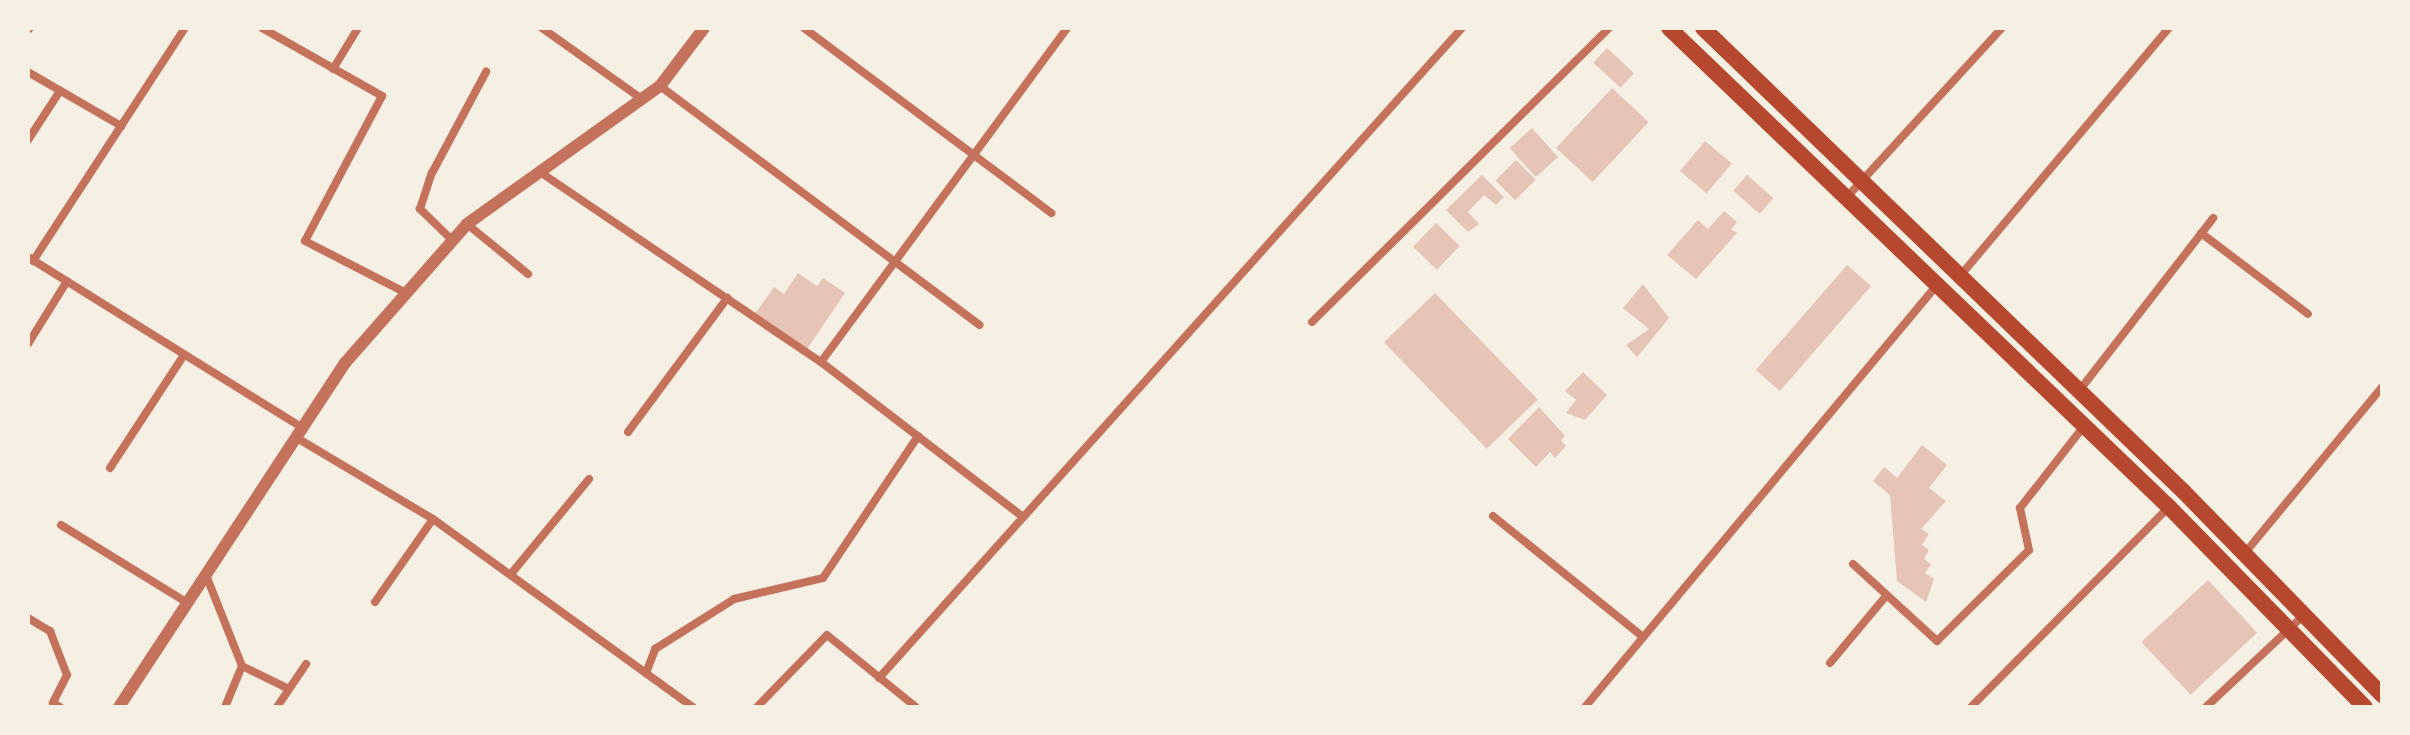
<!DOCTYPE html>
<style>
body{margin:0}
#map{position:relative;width:2410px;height:735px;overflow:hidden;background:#f6efe4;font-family:"Libre Baskerville",serif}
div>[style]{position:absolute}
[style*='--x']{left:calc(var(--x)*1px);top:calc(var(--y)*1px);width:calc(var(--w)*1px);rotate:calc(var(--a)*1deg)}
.building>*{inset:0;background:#e6c5b7;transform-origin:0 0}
.minor>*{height:8px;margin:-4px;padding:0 4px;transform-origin:4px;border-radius:4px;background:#c5725c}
.tertiary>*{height:12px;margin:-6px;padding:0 6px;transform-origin:6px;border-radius:6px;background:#c5725c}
.primary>*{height:16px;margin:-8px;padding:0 8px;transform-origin:8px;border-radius:8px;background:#b5482f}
span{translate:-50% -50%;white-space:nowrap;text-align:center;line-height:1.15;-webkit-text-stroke:8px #f6efe4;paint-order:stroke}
.frame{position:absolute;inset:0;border:30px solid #f6efe4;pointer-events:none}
</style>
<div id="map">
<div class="building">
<i style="left:1607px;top:48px;width:37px;height:20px;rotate:43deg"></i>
<i style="left:1612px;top:88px;width:50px;height:82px;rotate:43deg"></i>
<i style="left:1532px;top:128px;width:39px;height:30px;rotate:48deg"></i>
<i style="left:1705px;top:141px;width:35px;height:39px;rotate:40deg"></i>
<i style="left:1516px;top:160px;width:28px;height:29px;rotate:45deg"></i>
<i style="clip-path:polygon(1482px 175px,1504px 197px,1496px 205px,1484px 195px,1468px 212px,1479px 224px,1468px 232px,1446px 210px)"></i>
<i style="left:1747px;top:175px;width:35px;height:21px;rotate:41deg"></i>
<i style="clip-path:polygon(1724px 211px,1737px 222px,1731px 229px,1737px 233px,1696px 279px,1667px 255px,1698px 220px,1708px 229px)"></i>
<i style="left:1436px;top:223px;width:33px;height:33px;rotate:44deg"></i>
<i style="left:1847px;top:265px;width:32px;height:139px;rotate:41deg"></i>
<i style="clip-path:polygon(798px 273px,817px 286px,823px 278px,845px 293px,807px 349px,755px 314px,774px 287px,784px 294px)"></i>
<i style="clip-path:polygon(1643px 284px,1669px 318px,1637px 357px,1626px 345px,1649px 329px,1623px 308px)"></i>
<i style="left:1435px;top:293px;width:148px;height:71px;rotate:46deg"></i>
<i style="clip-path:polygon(1583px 372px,1607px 395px,1585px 420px,1566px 413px,1576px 400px,1565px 391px)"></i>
<i style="clip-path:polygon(1539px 407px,1565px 436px,1561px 440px,1566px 446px,1555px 458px,1550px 452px,1536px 467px,1508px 439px)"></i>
<i style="clip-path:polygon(1922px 445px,1947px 465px,1929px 488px,1946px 501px,1921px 529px,1929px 534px,1922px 545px,1929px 550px,1924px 559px,1931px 564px,1925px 573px,1934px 579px,1926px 602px,1897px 581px,1890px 495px,1873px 481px,1884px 467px,1897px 478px)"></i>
<i style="left:2208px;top:580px;width:72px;height:91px;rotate:47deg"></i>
</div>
<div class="minor">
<i style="--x:262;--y:28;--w:138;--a:29.5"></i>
<i style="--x:382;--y:96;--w:164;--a:118"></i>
<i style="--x:305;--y:241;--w:114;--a:27.2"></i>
<i style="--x:542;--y:28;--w:123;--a:35.4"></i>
<i style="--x:804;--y:28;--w:309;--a:36.8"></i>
<i style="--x:28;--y:30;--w:3;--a:-45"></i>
<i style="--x:333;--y:69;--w:48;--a:-58.6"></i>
<i style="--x:28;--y:72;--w:108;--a:30.1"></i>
<i style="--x:660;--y:86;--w:399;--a:36.8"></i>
<i style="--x:28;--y:140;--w:59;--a:-56.9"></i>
<i style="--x:540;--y:172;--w:339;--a:34.1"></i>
<i style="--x:1847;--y:197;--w:229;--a:-47.5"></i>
<i style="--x:467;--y:224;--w:79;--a:39.3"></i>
<i style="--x:2201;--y:233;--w:134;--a:37.1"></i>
<i style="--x:452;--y:240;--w:45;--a:-135.9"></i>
<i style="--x:420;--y:209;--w:38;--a:-72"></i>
<i style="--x:432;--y:173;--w:115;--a:-61.9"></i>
<i style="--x:28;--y:257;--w:324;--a:31.9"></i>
<i style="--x:33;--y:261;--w:278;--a:-56.9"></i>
<i style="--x:1960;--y:276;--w:324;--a:-49.9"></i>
<i style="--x:1312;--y:322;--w:418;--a:-44.7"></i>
<i style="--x:28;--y:344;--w:74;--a:-58.2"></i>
<i style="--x:2079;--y:391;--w:219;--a:-52.2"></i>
<i style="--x:628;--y:432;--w:167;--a:-53.5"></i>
<i style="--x:297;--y:438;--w:158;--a:30.8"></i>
<i style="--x:433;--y:519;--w:321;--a:35.9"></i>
<i style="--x:110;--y:468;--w:135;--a:-56.8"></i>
<i style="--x:1493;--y:516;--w:193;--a:38.9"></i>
<i style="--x:1023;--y:517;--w:255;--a:-142.5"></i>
<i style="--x:821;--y:362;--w:415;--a:-53.6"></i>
<i style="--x:61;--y:525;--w:149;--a:31.6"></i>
<i style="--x:2244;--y:554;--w:217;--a:-50.4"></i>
<i style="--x:1853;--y:564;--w:114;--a:42.5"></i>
<i style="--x:1937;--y:641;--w:129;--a:-44.7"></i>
<i style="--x:2029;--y:550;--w:43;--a:-102.1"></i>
<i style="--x:2020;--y:508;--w:104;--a:-52"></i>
<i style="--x:511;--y:574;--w:123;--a:-50.6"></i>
<i style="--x:206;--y:575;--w:98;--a:68.4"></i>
<i style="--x:242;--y:666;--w:44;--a:112.5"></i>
<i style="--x:375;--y:602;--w:101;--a:-55.1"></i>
<i style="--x:28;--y:618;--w:26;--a:31"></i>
<i style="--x:50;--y:631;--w:47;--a:68.9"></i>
<i style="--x:67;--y:675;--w:31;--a:117"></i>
<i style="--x:53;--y:703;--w:8;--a:30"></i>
<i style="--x:1830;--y:663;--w:87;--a:-50.1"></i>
<i style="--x:242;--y:666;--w:52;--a:26.1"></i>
<i style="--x:646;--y:673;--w:26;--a:-69"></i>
<i style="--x:655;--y:649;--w:93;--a:-32.3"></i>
<i style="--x:734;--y:599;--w:91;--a:-13.3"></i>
<i style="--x:823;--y:578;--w:171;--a:-56.2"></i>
<i style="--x:879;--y:678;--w:873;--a:-48.11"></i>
<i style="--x:277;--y:707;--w:52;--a:-56"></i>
<i style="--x:757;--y:707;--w:100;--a:-45.8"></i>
<i style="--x:827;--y:635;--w:114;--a:39"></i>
<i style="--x:1585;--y:707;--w:550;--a:-50.17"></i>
<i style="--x:1971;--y:707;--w:281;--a:-45.3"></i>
<i style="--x:2206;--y:707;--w:133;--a:-43.2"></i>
</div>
<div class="tertiary">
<i style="--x:119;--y:707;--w:412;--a:-56.7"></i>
<i style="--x:345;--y:363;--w:185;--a:-48.7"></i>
<i style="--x:467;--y:224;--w:237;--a:-35.6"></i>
<i style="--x:660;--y:86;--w:73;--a:-52.8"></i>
</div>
<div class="primary">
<i style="--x:1669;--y:28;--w:692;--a:43.77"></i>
<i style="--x:2169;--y:507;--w:280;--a:45.6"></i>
<i style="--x:1703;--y:28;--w:668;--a:43.97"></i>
<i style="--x:2184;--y:492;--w:284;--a:45.7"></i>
</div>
<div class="frame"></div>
</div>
